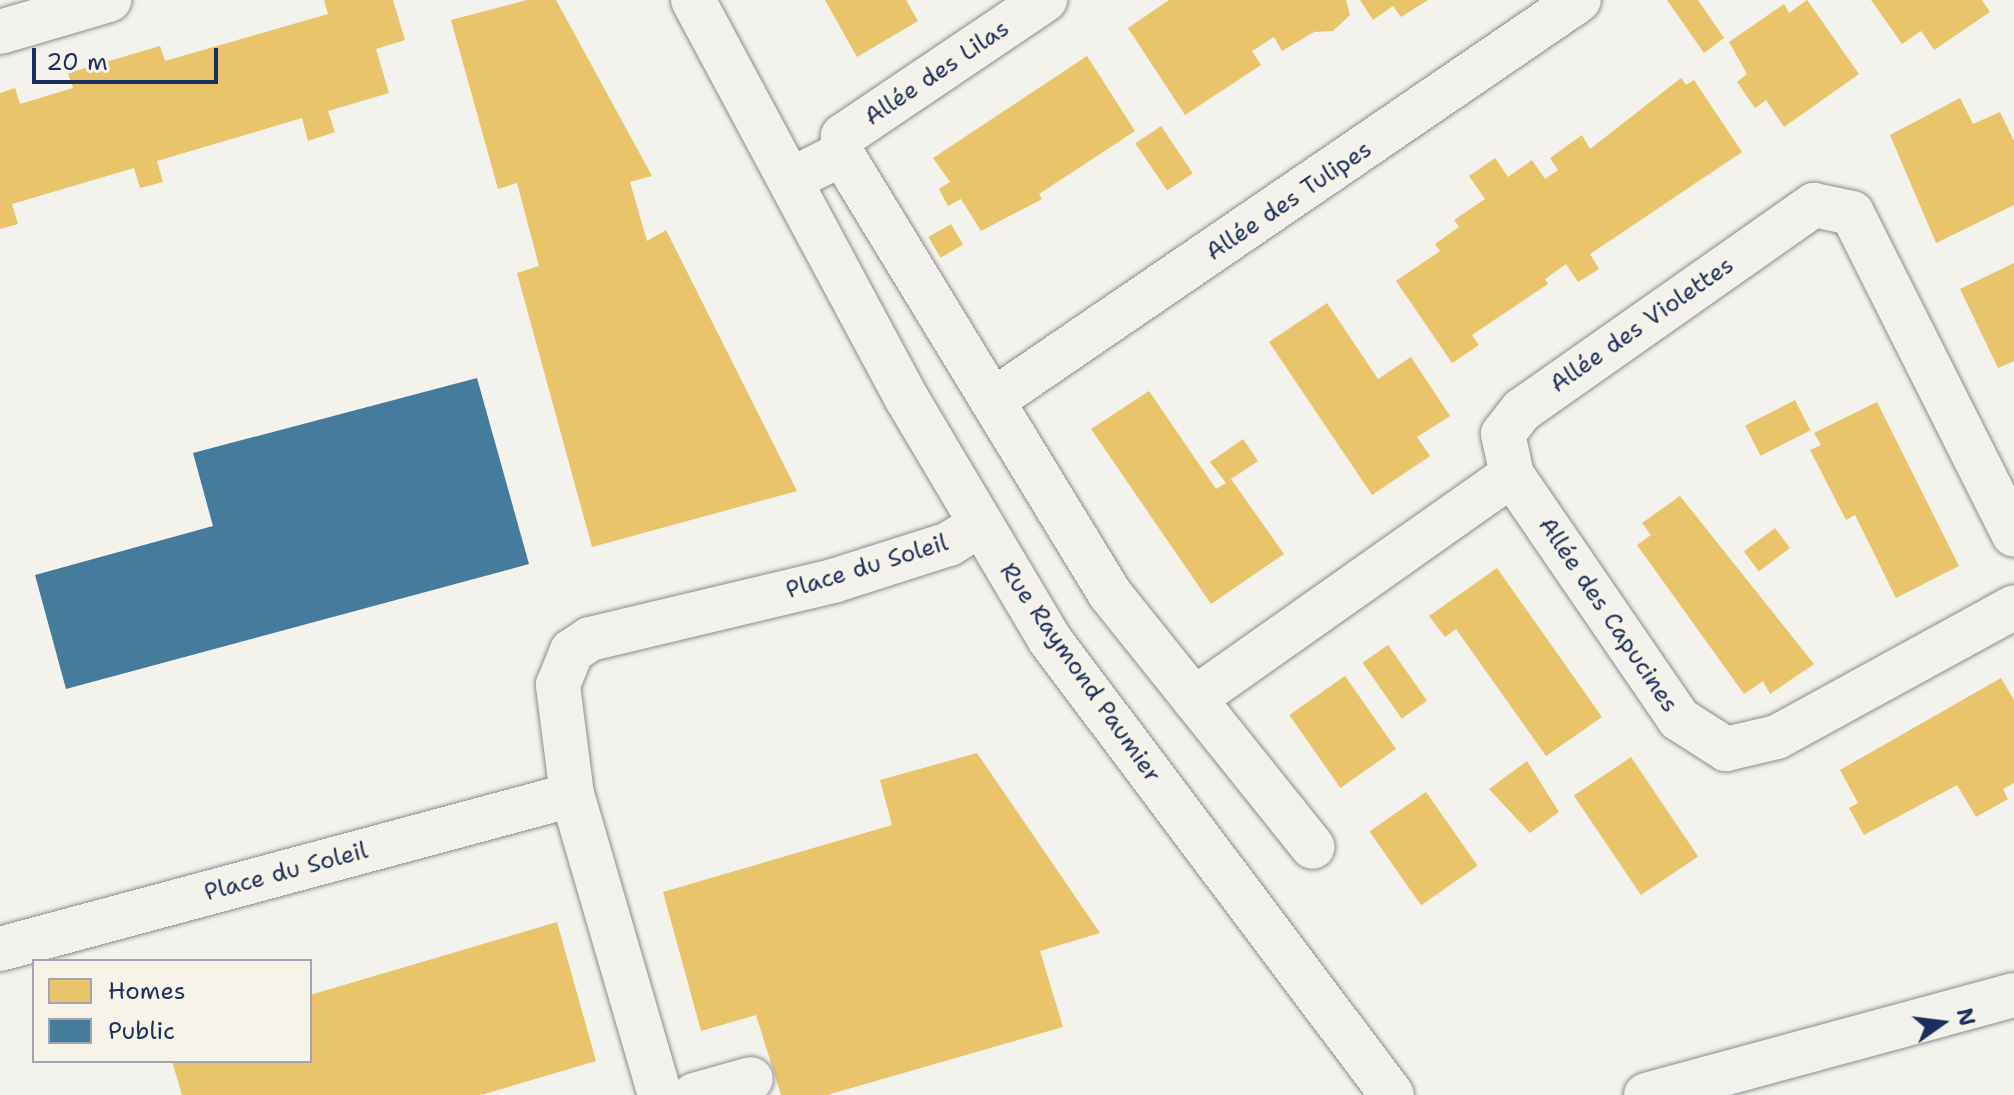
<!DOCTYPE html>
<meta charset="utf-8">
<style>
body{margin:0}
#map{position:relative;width:2014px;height:1095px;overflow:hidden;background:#f4f2ec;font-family:"Shantell Sans",sans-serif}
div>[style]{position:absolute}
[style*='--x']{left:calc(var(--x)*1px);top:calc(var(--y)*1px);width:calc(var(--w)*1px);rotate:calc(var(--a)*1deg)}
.homes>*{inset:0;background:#e9c46a;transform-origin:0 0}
.public>*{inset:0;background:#457b9d}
.roads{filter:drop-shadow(0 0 2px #898c92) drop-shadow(0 0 2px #898c92)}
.minor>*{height:44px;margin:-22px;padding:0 22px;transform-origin:22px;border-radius:22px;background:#f2f1ed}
span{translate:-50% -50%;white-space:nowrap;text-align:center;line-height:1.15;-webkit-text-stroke:8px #f7f3e8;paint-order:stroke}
.street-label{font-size:24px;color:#1b2f5e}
.legend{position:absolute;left:32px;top:959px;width:280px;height:104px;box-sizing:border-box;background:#f7f3e8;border:2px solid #9fa5b1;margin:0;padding:10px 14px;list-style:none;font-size:24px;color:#1b2f5e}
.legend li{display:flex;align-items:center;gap:16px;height:40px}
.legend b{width:40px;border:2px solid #9fa5b1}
.north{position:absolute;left:1902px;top:983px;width:80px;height:80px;-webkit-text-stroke:6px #f7f3e8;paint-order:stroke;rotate:76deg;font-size:22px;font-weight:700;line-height:32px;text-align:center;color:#1b2f5e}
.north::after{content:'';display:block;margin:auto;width:28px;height:36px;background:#1b2f5e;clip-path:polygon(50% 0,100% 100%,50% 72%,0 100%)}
.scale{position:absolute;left:32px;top:48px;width:186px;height:36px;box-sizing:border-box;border:4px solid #1b2f5e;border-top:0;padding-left:10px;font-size:24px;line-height:28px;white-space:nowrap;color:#1b2f5e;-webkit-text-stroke:6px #f7f3e8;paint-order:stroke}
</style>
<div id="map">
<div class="homes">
<i style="clip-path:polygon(324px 0,393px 0,405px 40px,376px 49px,389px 93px,328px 111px,335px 132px,308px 141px,302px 118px,157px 161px,163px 182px,140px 188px,134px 168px,12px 204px,18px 224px,0 229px,0 93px,15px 88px,20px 104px,73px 88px,68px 73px,160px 46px,165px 61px,328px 14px)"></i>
<i style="clip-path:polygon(527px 0,556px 0,652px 176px,630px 182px,647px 241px,666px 230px,797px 491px,592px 547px,517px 273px,539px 266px,517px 183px,498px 189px,451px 20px)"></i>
<i style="clip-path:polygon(825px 0,906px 0,918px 21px,857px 57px)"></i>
<i style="clip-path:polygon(1169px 0,1346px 0,1350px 15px,1333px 31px,1314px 32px,1282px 51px,1274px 37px,1252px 51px,1261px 65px,1185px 115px,1128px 28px)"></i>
<i style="clip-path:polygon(1360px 0,1428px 0,1401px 17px,1393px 6px,1373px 20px)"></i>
<i style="clip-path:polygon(1667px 0,1698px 0,1724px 38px,1704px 53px)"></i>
<i style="clip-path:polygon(1807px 0,1859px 74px,1784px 127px,1766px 100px,1755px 108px,1737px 82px,1747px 74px,1729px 42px,1784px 4px,1789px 13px)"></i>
<i style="clip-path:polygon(1871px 0,1982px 0,1990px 12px,1934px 50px,1921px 31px,1902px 44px)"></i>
<i style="clip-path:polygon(1087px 56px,1135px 131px,1039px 194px,1042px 199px,981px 231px,961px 199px,948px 206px,939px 189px,950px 182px,933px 158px)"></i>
<i style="clip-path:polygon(1681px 78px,1686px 85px,1694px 80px,1742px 152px,1590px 254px,1599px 269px,1578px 282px,1566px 264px,1545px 279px,1548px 284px,1472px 335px,1479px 345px,1452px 363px,1396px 281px,1440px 251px,1435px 244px,1459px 227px,1454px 220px,1485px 199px,1469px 176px,1495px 158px,1508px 177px,1532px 160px,1545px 179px,1558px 170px,1550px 158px,1582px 135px,1590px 149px)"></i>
<i style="clip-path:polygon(1960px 98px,1973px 124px,2000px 112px,2014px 141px,2014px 205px,1936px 243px,1890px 135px)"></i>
<i style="left:1161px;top:126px;width:57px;height:31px;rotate:56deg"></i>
<i style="left:951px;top:224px;width:24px;height:26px;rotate:60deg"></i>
<i style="clip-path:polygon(2014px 263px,2014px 361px,1998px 368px,1960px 289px)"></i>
<i style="clip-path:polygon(1327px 303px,1378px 379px,1411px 357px,1450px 416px,1417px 437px,1430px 456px,1372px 495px,1269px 342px)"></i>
<i style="clip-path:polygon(1149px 391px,1216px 489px,1226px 483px,1210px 462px,1243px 439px,1258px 461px,1231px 479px,1284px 554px,1211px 604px,1091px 429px)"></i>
<i style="left:1795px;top:400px;width:34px;height:56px;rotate:63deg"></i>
<i style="clip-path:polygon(1877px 402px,1959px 566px,1896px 598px,1855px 515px,1846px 520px,1810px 450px,1821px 445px,1814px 433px)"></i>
<i style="clip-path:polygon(1680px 496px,1814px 664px,1770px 694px,1763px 681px,1744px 694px,1637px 545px,1651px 535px,1642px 523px)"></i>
<i style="left:1775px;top:528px;width:25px;height:39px;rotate:53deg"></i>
<i style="clip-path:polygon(1497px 568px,1602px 717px,1546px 756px,1456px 629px,1445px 637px,1429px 616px)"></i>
<i style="left:1388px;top:645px;width:68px;height:31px;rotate:55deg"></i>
<i style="left:1345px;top:676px;width:89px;height:68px;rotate:55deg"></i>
<i style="clip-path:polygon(2001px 678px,2014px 700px,2014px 783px,2003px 789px,2008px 799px,1976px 817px,1957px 785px,1864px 835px,1849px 808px,1858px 803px,1840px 770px)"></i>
<i style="clip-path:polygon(977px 753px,1100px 933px,1040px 951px,1063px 1027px,827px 1095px,781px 1095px,756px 1015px,701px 1031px,663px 892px,892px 825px,880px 780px)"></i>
<i style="left:1631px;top:757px;width:120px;height:69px;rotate:56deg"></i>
<i style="clip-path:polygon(1527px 761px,1559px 812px,1530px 833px,1489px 789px)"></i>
<i style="left:1426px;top:792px;width:90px;height:69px;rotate:55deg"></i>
<i style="clip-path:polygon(557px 922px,596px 1061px,481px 1095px,182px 1095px,172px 1061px,310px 1061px,310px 995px)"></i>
</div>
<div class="public">
<i style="clip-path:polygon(477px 378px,529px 564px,66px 689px,35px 575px,213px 526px,193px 453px)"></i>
</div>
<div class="roads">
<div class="minor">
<i style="--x:693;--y:0;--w:453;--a:61.8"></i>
<i style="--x:907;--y:399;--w:280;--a:59.3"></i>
<i style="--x:1050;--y:640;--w:569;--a:53.07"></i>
<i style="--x:0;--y:32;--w:114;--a:-16.4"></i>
<i style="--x:842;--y:154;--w:18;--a:-87"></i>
<i style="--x:843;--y:136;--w:244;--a:-34"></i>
<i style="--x:792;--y:179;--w:56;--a:-26.6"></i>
<i style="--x:842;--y:154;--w:515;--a:58.65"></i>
<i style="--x:1110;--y:594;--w:324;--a:51.3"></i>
<i style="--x:995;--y:399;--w:707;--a:-34.34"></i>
<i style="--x:1512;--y:475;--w:296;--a:55.6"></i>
<i style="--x:1679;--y:719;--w:56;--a:32.6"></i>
<i style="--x:1726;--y:749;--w:52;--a:-13.2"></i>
<i style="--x:1777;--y:737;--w:270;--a:-28.7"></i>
<i style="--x:1194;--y:699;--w:389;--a:-35.2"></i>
<i style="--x:1512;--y:475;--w:42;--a:-102.4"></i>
<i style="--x:1503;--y:434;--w:31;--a:-52"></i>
<i style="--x:1522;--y:410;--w:357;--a:-35.1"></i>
<i style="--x:1814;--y:205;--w:39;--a:12"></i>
<i style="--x:1852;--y:213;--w:360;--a:63.3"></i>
<i style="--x:0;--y:949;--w:592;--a:-15.07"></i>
<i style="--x:660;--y:1095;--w:313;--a:-106.3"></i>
<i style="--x:572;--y:795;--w:111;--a:-97.3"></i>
<i style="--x:558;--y:685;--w:37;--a:-68"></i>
<i style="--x:572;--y:651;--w:22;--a:-34"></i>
<i style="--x:590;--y:639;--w:250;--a:-13.4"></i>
<i style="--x:833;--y:581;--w:122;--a:-17.7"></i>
<i style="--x:949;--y:544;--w:34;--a:-32"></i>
<i style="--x:694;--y:1095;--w:59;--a:-15.7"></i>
<i style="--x:1646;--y:1095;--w:381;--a:-15.2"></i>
</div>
</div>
<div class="street-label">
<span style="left:937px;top:73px;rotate:-34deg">Allée des Lilas</span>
<span style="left:1289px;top:201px;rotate:-34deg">Allée des Tulipes</span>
<span style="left:1642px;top:325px;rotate:-35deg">Allée des Violettes</span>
<span style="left:867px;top:567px;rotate:-17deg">Place du Soleil</span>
<span style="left:1608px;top:615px;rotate:56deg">Allée des Capucines</span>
<span style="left:1080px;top:673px;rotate:55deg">Rue Raymond Paumier</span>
<span style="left:286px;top:872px;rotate:-15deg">Place du Soleil</span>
</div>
<ul class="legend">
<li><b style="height:22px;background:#e9c46a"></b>Homes</li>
<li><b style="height:22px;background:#457b9d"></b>Public</li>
</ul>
<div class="north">N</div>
<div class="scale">20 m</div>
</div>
